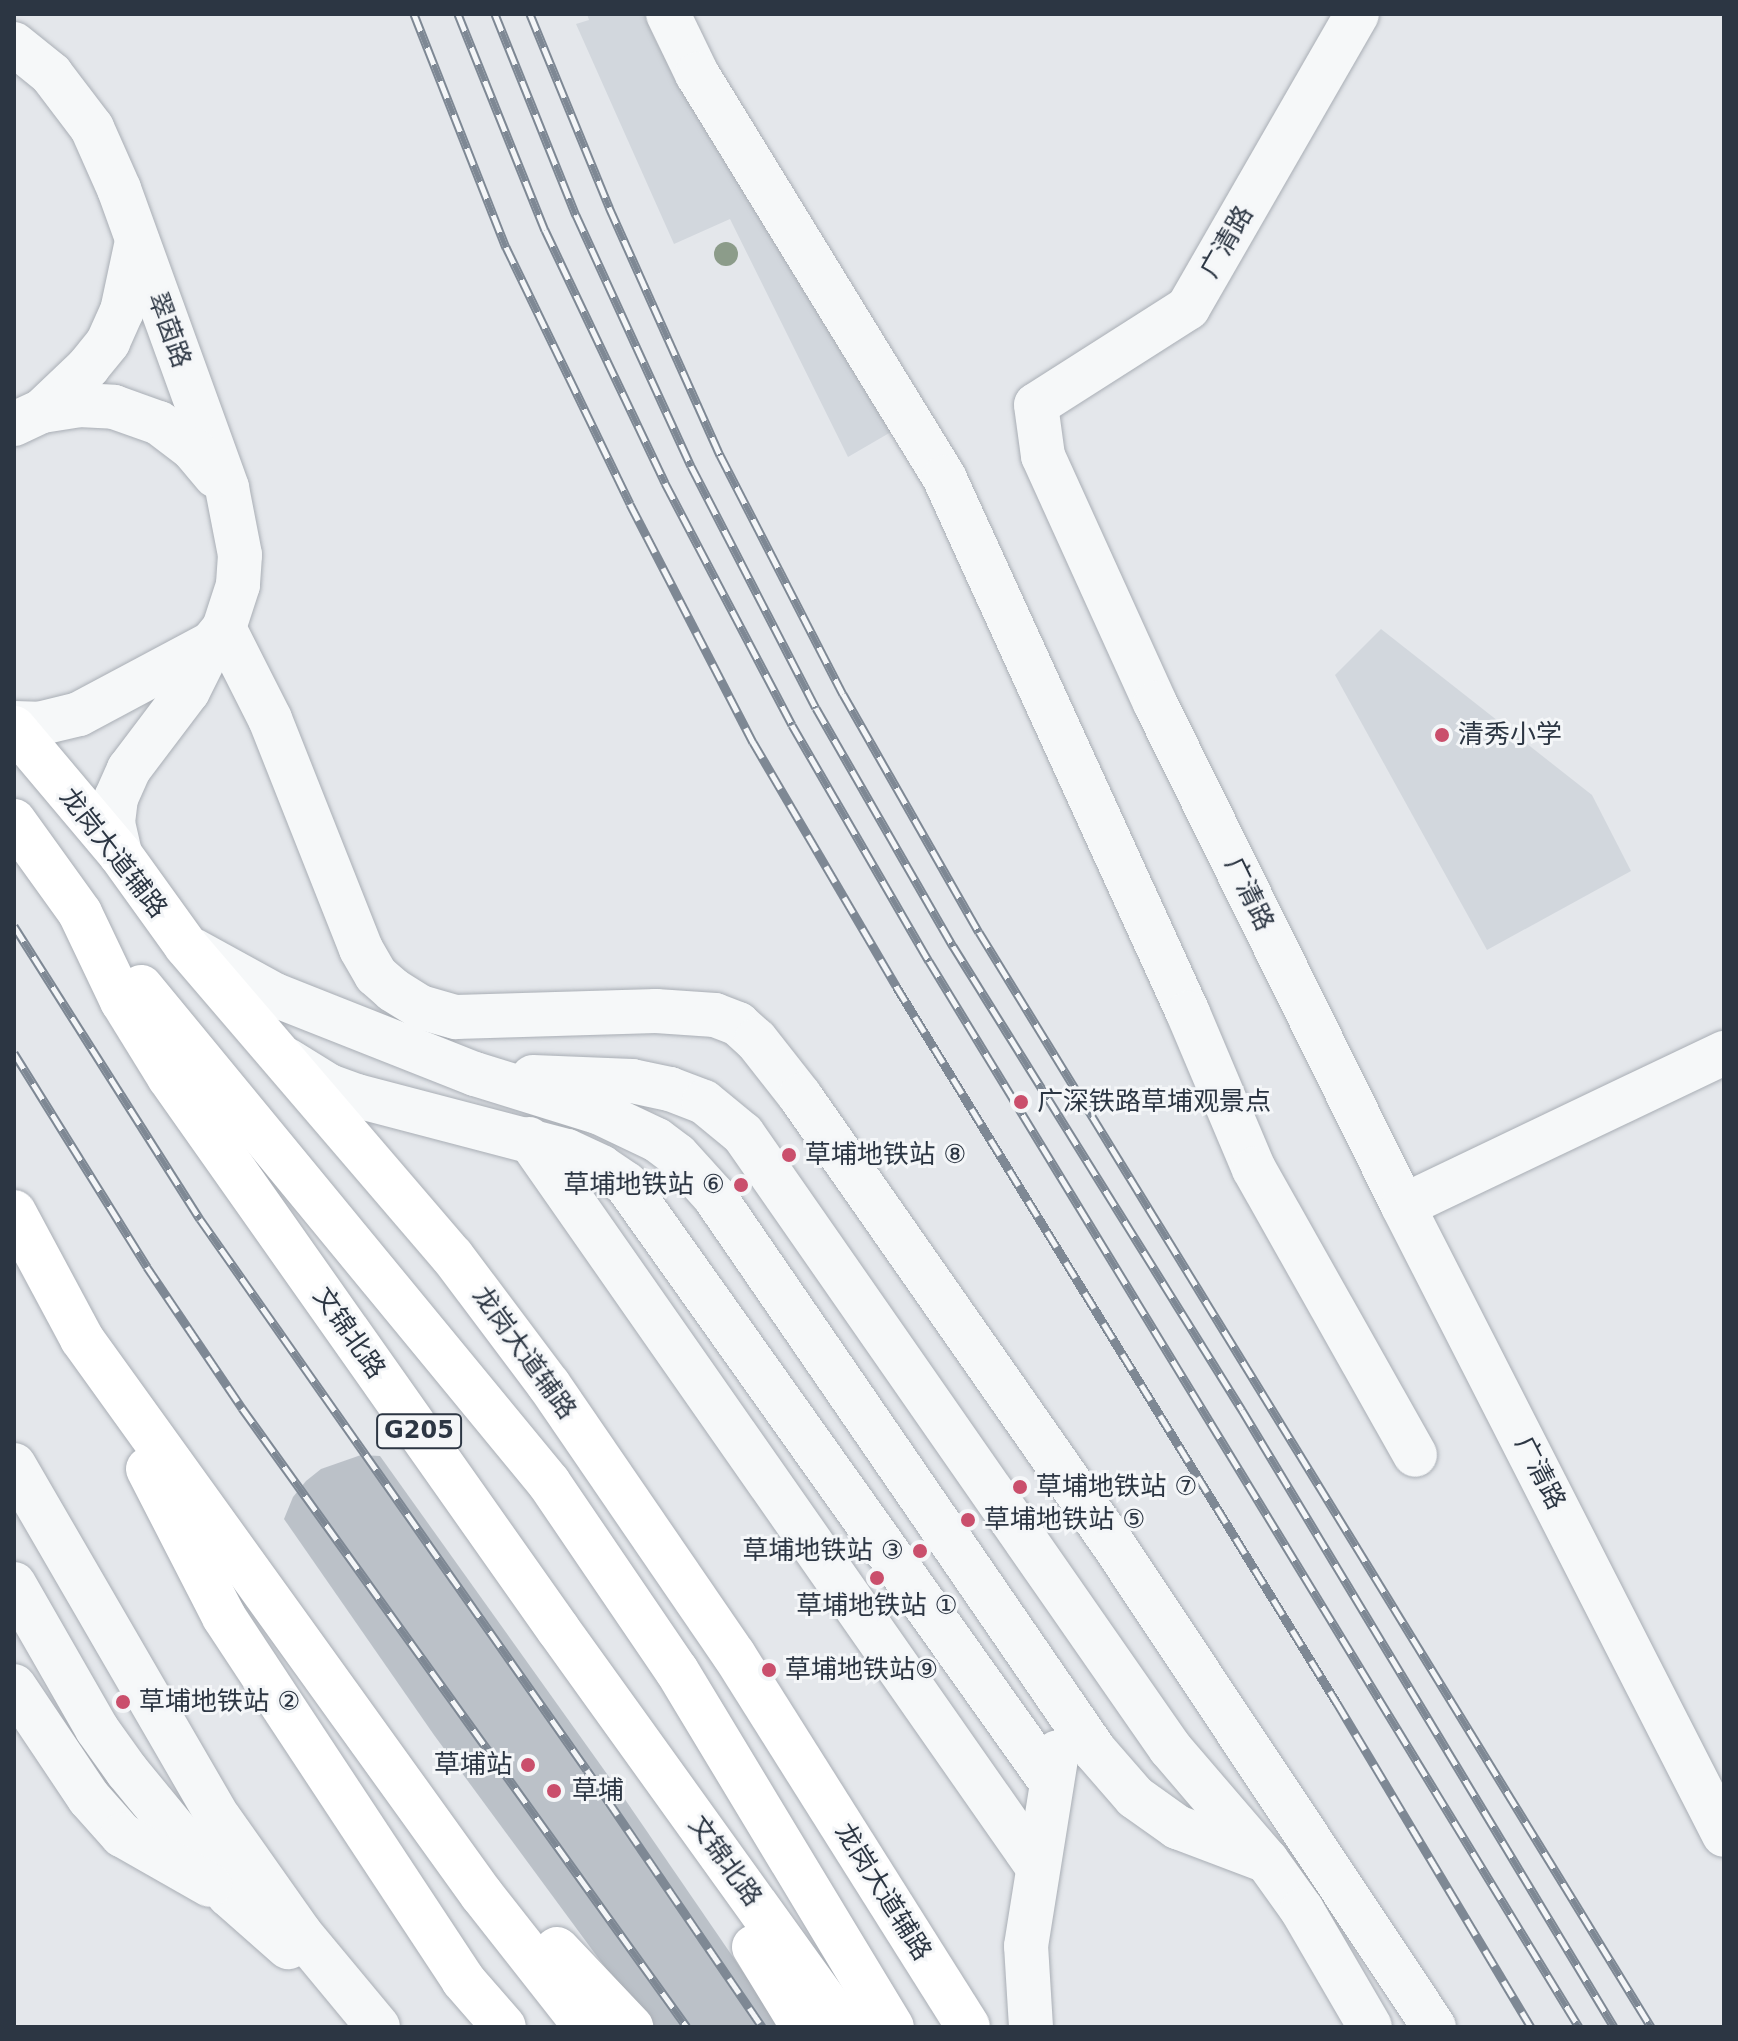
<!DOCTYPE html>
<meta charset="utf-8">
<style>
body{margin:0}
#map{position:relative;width:1738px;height:2041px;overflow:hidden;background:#e4e7eb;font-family:"DejaVu Sans","Noto Sans SC",sans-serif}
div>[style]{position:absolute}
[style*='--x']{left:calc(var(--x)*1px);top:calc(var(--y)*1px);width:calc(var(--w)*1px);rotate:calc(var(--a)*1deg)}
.built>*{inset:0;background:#d2d7dd}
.building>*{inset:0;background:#bbc1c8}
.roads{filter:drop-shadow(0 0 2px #a9aeb5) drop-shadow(0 0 2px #a9aeb5)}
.minor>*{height:44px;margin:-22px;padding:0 22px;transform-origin:22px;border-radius:22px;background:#f6f8f9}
.major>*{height:44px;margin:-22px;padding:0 22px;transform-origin:22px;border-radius:22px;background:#fff}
.highway>*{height:44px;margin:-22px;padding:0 22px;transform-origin:22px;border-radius:22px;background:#fff}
.rail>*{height:9px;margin-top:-4.5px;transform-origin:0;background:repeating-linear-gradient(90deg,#f4f6f8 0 18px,#7e8894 0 36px);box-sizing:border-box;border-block:2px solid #7e8894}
.trees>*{width:24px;height:24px;margin:-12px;border-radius:50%;background:#8c9c8a}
.dots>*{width:22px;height:22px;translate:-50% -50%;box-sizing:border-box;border:4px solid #f4f6f8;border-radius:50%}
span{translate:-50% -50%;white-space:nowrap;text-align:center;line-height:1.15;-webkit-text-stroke:6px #f4f6f8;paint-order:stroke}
.shield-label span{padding:2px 6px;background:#f4f6f8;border:2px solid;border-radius:6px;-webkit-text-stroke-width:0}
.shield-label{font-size:24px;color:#2c3643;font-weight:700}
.street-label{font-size:26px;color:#2c3643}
.poi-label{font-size:26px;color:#2c3643}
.left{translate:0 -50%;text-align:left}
.right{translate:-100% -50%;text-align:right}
.frame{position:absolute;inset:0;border:16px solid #2c3643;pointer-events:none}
</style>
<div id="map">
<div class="built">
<i style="clip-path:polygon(587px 14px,644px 14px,656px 42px,891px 432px,848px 457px,730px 219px,674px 244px,576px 24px,589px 20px)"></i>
<i style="clip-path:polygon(1381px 629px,1592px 795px,1631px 871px,1487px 950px,1335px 675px)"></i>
</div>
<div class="building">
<i style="clip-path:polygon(361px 1455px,380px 1456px,622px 1795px,781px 2027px,649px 2027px,434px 1735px,284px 1519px,293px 1497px,306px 1481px,321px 1469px)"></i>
</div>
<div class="roads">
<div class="minor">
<i style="--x:668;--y:14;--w:67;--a:64.2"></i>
<i style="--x:697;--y:74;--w:473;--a:58.5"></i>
<i style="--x:944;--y:477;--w:589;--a:65.52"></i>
<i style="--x:1188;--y:1013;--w:169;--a:67.1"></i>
<i style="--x:1254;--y:1169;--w:328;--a:60.6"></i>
<i style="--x:1357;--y:14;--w:339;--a:119.9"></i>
<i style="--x:1188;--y:308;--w:180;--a:147.5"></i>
<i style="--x:1036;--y:405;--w:51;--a:82.2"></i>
<i style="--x:1043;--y:456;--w:271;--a:65.6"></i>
<i style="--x:1155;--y:703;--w:561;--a:63.75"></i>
<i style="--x:1403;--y:1206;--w:706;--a:62.96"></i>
<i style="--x:14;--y:44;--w:48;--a:39"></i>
<i style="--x:51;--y:74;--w:68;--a:52.8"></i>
<i style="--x:92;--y:128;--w:67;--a:66.1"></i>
<i style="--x:119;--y:189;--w:318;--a:70.1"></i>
<i style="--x:227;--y:488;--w:68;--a:79"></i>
<i style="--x:240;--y:555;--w:30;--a:94"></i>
<i style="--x:238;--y:585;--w:45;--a:108"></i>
<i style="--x:224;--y:628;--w:19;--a:129"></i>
<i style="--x:212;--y:643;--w:54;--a:116.6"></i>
<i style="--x:188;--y:691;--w:98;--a:127.1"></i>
<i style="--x:129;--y:769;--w:32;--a:114"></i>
<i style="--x:116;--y:798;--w:25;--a:97"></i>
<i style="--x:113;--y:823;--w:32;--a:77"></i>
<i style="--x:42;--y:411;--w:64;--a:-43.7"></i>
<i style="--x:88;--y:367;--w:32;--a:-51"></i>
<i style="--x:108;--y:342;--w:34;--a:-66"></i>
<i style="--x:122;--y:311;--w:72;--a:-77.9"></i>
<i style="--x:14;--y:424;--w:31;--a:-25"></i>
<i style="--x:42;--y:411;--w:37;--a:-9"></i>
<i style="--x:79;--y:405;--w:35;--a:3"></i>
<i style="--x:114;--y:407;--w:48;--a:19.6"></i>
<i style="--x:159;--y:423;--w:43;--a:37.4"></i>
<i style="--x:193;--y:449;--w:35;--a:50"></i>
<i style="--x:224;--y:628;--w:102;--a:63.2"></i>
<i style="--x:270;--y:719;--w:247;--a:68.4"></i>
<i style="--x:361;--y:949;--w:30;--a:60"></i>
<i style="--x:376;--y:975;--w:23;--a:41"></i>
<i style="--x:393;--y:990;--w:32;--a:32"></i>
<i style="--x:420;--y:1007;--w:37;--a:16"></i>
<i style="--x:456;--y:1017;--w:200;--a:-1.7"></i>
<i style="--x:656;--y:1011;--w:59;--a:3.9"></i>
<i style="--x:715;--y:1015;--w:25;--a:21"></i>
<i style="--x:738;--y:1024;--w:24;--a:42"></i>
<i style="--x:756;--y:1040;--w:71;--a:51.8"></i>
<i style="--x:800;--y:1096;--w:547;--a:55.06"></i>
<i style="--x:1113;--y:1544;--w:580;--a:56.39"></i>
<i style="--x:14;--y:723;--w:24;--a:2"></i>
<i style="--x:38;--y:724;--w:42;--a:-13.7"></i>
<i style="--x:79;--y:714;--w:151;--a:-28.1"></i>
<i style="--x:193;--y:950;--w:94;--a:28.8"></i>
<i style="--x:275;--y:995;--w:215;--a:21.6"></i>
<i style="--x:475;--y:1074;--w:129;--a:17.2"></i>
<i style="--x:598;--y:1112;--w:65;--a:25.4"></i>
<i style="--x:657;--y:1140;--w:25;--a:37"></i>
<i style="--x:677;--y:1155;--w:55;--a:47.9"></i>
<i style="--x:714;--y:1196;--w:673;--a:55.53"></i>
<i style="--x:1095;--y:1751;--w:61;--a:49"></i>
<i style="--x:1135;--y:1797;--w:52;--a:35.5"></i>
<i style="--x:1177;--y:1827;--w:96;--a:20.7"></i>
<i style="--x:287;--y:1060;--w:49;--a:31.8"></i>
<i style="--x:329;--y:1086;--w:30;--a:20"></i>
<i style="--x:357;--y:1096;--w:217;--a:14.7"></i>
<i style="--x:567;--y:1151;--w:38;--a:25"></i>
<i style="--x:601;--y:1167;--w:30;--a:34"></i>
<i style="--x:626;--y:1184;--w:734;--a:54.6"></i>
<i style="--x:533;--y:1077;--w:99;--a:2.3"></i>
<i style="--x:632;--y:1081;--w:39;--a:12"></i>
<i style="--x:670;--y:1089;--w:36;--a:21"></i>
<i style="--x:704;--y:1102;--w:50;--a:39.4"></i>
<i style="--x:743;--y:1134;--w:748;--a:55.18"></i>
<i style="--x:1170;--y:1748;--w:149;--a:49.4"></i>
<i style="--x:1267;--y:1861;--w:60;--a:54.5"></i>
<i style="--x:1302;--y:1910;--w:135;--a:59.8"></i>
<i style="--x:529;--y:1139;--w:887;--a:55.06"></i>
<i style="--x:1403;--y:1206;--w:356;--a:-25.5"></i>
<i style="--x:14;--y:1465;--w:408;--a:59.9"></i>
<i style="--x:219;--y:1818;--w:141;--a:54.8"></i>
<i style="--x:300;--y:1933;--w:122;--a:50.3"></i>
<i style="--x:14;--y:1584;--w:167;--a:60.2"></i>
<i style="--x:97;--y:1729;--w:52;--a:54.5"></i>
<i style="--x:127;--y:1771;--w:161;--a:50.6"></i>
<i style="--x:229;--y:1895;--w:79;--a:41.4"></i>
<i style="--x:14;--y:1686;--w:135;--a:56.2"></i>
<i style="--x:89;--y:1798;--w:50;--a:48.3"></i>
<i style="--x:122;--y:1835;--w:101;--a:29.6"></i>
<i style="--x:1031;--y:2027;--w:81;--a:-93.5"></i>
<i style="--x:1026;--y:1946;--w:196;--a:-80.9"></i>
</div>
<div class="major">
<i style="--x:14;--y:728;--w:165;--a:49.9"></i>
<i style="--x:120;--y:854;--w:113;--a:54.3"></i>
<i style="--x:186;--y:946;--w:408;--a:49.4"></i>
<i style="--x:452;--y:1256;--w:161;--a:53.1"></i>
<i style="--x:549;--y:1385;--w:327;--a:55.6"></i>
<i style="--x:734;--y:1655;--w:439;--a:57.8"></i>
</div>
<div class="highway">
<i style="--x:14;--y:821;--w:113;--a:54.3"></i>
<i style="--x:80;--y:913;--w:98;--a:64.5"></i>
<i style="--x:122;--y:1001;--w:89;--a:58.3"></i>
<i style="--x:169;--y:1077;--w:675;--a:54.83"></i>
<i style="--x:558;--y:1629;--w:490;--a:54.3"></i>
<i style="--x:141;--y:987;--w:642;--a:50.56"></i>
<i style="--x:549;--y:1483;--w:227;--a:55.8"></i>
<i style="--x:677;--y:1671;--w:416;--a:58.9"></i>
<i style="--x:14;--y:1212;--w:144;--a:61.8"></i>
<i style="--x:82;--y:1339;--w:685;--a:54.27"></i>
<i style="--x:482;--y:1895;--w:168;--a:51.8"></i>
<i style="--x:148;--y:1469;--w:166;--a:62.8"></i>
<i style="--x:224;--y:1617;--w:435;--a:56.6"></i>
<i style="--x:463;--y:1980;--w:62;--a:48.9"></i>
<i style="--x:754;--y:1947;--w:94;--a:58.5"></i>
<i style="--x:557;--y:1949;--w:108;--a:46.5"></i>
</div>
</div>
<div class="rail">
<i style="--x:414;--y:14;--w:251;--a:68.5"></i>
<i style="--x:506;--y:247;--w:285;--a:64.2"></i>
<i style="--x:630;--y:504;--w:268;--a:62.7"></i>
<i style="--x:753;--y:742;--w:283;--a:59.6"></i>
<i style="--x:896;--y:986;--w:842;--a:58.41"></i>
<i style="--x:1337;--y:1703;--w:378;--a:59.1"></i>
<i style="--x:458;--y:14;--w:233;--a:68.1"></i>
<i style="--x:545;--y:230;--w:280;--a:64.6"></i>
<i style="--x:665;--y:483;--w:273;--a:62.3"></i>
<i style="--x:792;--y:725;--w:273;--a:59.9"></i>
<i style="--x:929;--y:961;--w:1249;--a:58.63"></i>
<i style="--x:495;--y:14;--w:217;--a:68.1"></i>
<i style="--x:576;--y:215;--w:276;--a:65.4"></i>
<i style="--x:691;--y:466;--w:272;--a:62.7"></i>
<i style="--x:816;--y:708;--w:275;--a:60.1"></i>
<i style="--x:953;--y:946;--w:547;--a:58.08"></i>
<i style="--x:1242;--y:1410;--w:720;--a:58.91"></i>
<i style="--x:530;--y:14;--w:209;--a:67.7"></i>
<i style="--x:609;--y:207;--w:272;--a:65.9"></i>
<i style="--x:720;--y:455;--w:269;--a:62.8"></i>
<i style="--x:843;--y:694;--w:274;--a:60.3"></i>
<i style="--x:979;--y:932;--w:1285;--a:58.46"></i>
<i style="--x:14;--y:926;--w:347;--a:57.6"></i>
<i style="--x:200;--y:1219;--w:673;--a:54.92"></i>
<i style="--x:587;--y:1770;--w:311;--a:55.7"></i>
<i style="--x:14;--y:1053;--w:252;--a:58.1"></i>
<i style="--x:147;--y:1267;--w:170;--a:56"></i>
<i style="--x:242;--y:1408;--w:762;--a:54.29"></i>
</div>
<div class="trees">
<i style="left:726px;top:254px"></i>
</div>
<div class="dots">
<i style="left:1442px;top:735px;background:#ca4f6c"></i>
<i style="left:1021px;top:1102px;background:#ca4f6c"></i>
<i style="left:789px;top:1155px;background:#ca4f6c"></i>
<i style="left:741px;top:1185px;background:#ca4f6c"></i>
<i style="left:1020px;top:1487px;background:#ca4f6c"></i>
<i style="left:968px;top:1520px;background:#ca4f6c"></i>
<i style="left:920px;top:1551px;background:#ca4f6c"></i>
<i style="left:877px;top:1578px;background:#ca4f6c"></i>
<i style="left:769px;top:1670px;background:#ca4f6c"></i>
<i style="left:123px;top:1702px;background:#ca4f6c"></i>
<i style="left:528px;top:1765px;background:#ca4f6c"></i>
<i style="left:554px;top:1791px;background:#ca4f6c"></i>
</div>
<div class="shield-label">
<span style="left:419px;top:1431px">G205</span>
</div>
<div class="street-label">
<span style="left:1227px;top:242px;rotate:-60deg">广清路</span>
<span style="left:169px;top:330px;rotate:70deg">翠茵路</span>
<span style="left:113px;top:853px;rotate:52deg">龙岗大道辅路</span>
<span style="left:1249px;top:894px;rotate:64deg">广清路</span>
<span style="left:349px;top:1333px;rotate:55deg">文锦北路</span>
<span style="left:524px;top:1353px;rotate:54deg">龙岗大道辅路</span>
<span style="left:1540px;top:1473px;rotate:63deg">广清路</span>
<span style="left:725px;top:1861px;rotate:54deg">文锦北路</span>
<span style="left:883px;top:1892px;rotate:58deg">龙岗大道辅路</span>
</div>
<div class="poi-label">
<span class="left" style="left:1458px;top:735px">清秀小学</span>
<span class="left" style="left:1037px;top:1102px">广深铁路草埔观景点</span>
<span class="left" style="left:805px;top:1155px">草埔地铁站 ⑧</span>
<span class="right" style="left:725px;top:1185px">草埔地铁站 ⑥</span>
<span class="left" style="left:1036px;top:1487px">草埔地铁站 ⑦</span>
<span class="left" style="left:984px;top:1520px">草埔地铁站 ⑤</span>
<span class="right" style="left:904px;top:1551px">草埔地铁站 ③</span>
<span style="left:877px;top:1606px">草埔地铁站 ①</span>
<span class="left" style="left:785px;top:1670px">草埔地铁站⑨</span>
<span class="left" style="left:139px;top:1702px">草埔地铁站 ②</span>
<span class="right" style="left:512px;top:1765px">草埔站</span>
<span class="left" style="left:572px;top:1791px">草埔</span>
</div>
<div class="frame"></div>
</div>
